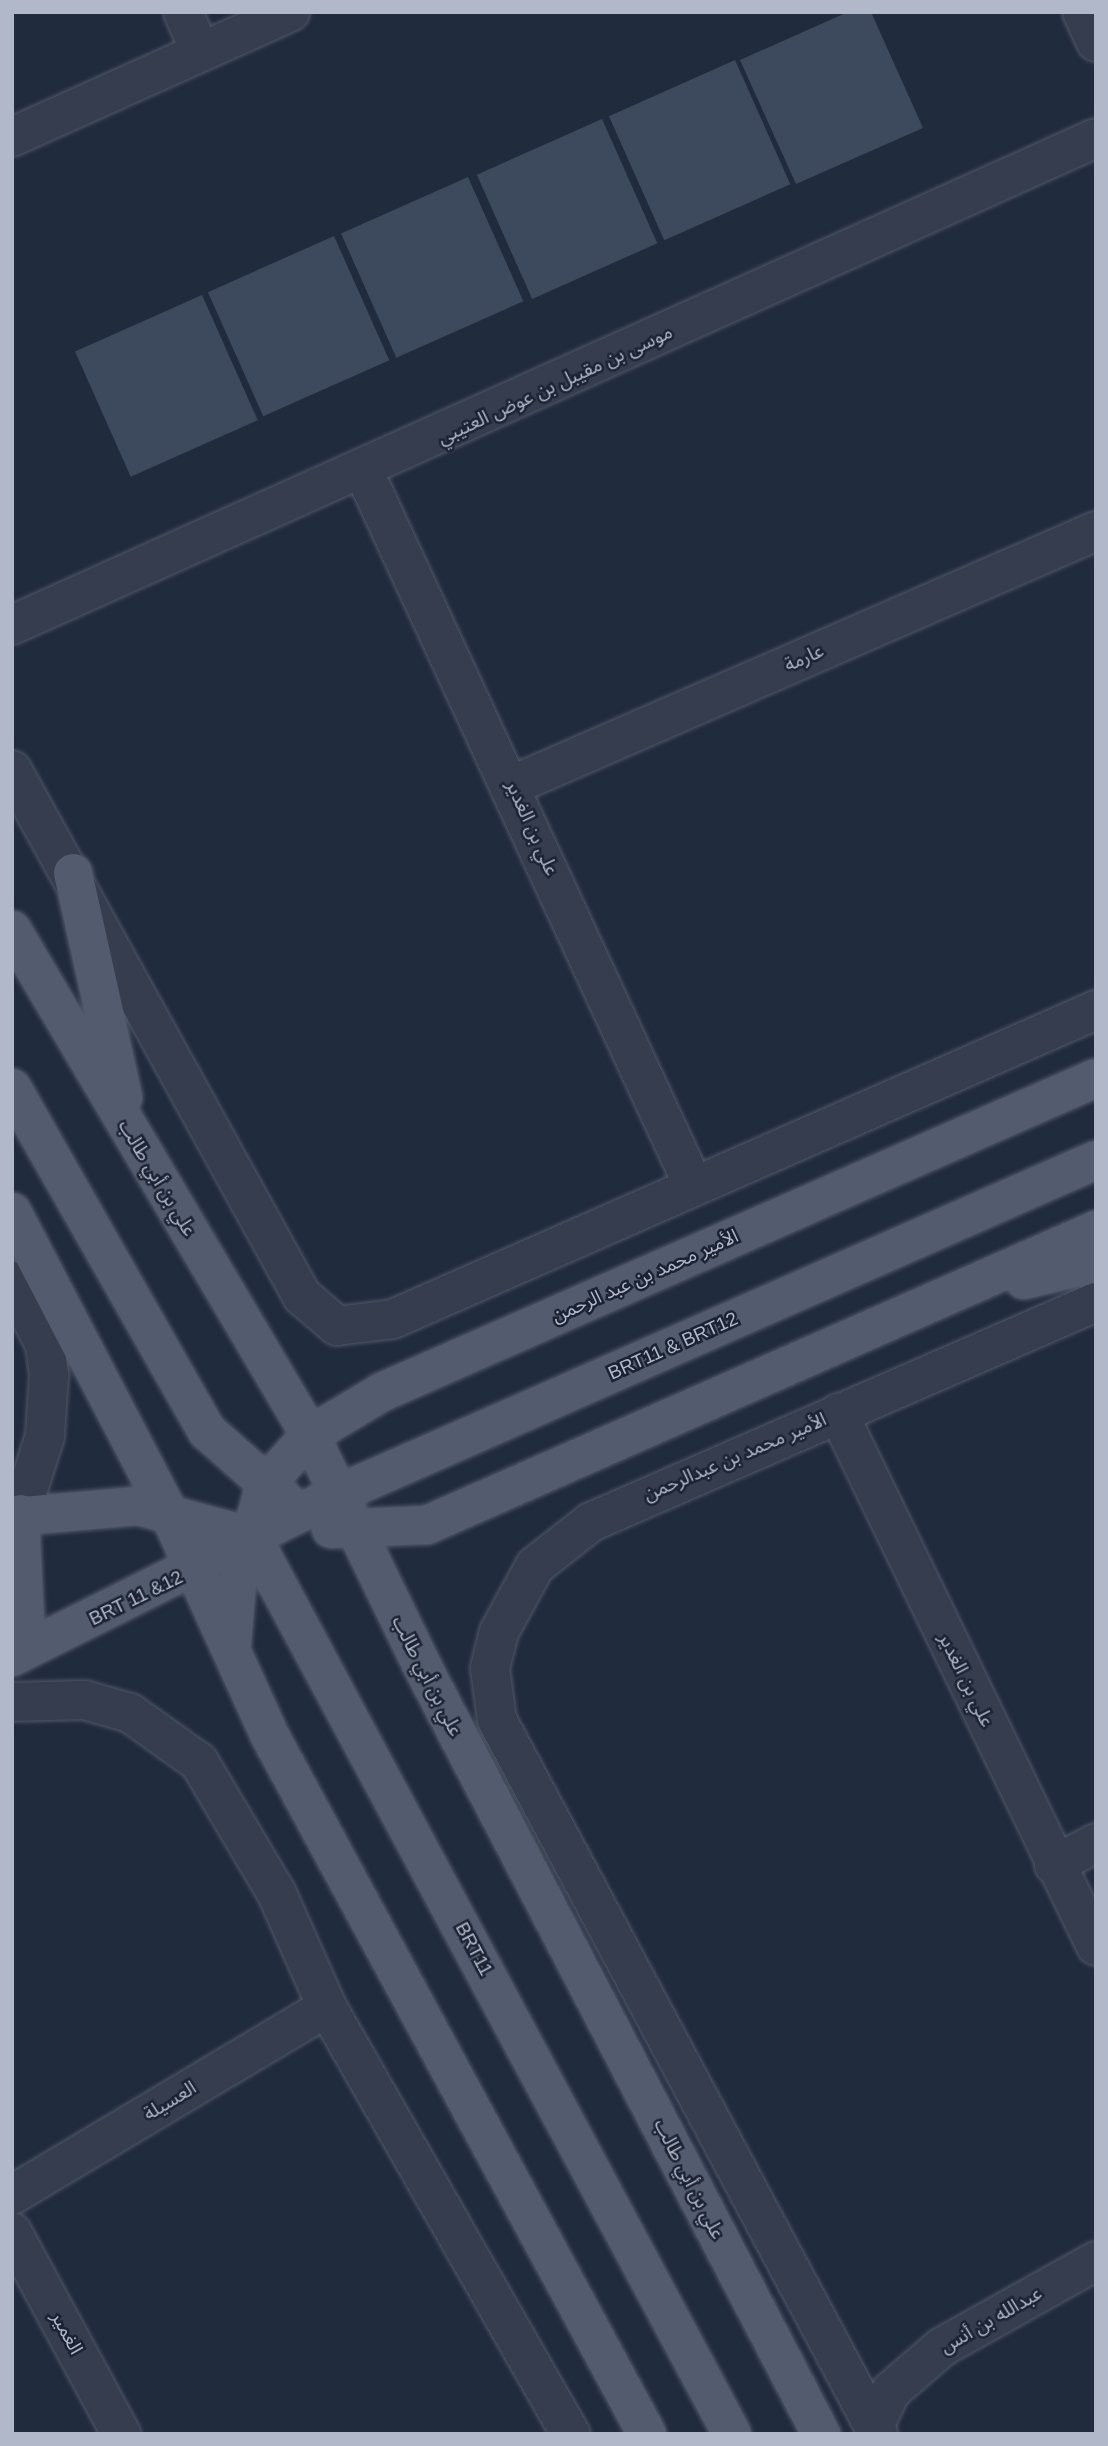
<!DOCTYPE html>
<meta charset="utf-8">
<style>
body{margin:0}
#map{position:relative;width:1108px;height:2446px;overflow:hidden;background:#212b3e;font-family:Arial,"Noto Sans Arabic",sans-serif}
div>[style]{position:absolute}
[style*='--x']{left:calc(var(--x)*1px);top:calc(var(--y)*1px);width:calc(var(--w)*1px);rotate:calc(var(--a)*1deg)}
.building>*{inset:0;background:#3d495d;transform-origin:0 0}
.roads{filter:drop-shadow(0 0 2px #505869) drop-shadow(0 0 2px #505869)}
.minor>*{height:38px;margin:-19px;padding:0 19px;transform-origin:19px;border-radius:19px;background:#353d4e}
.major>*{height:38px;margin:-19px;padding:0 19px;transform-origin:19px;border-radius:19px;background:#535c6e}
span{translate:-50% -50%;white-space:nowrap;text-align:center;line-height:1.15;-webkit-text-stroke:5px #1b2233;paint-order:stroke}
.street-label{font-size:19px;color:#b1b8c9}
.frame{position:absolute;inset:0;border:14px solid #b1b8c9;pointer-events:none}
</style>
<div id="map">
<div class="building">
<i style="clip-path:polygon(848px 12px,871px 12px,923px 128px,796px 184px,740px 60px)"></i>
<i style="left:735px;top:60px;width:136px;height:138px;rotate:66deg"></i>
<i style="left:602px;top:119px;width:136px;height:137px;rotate:66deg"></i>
<i style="left:468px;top:177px;width:136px;height:139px;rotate:66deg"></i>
<i style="left:334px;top:236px;width:136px;height:138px;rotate:66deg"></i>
<i style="left:202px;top:295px;width:137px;height:139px;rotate:66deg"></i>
</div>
<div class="roads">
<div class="minor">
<i style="--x:183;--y:12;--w:43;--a:66.4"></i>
<i style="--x:1082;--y:12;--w:33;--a:65"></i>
<i style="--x:12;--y:137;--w:305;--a:-24.2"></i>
<i style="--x:364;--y:472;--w:787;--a:65.22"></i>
<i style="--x:12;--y:625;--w:1188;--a:-24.19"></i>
<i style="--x:12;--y:770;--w:601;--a:61.13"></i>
<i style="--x:302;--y:1296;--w:46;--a:40.6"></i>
<i style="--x:337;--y:1326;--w:56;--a:-7.1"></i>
<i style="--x:393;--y:1319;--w:768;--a:-23.73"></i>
<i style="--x:513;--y:785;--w:636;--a:-23.54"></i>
<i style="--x:12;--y:1281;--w:72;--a:62.7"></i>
<i style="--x:45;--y:1345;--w:30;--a:82"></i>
<i style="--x:49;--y:1375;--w:61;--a:93.8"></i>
<i style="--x:45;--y:1436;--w:82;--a:107.8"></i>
<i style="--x:838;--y:1413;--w:592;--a:64.17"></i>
<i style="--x:12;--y:1702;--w:72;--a:-1.6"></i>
<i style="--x:84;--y:1700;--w:48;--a:15.8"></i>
<i style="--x:130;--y:1713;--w:85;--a:35.4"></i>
<i style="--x:199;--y:1762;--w:153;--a:59.4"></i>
<i style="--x:277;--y:1894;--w:124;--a:66.1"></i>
<i style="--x:327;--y:2007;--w:492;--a:60.3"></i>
<i style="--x:1054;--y:1865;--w:47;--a:-27.6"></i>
<i style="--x:12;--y:2195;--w:367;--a:-30.8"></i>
<i style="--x:12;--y:2232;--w:230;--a:61.6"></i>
<i style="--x:874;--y:2426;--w:39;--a:-64"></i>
<i style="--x:891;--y:2391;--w:67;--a:-40.8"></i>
<i style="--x:942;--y:2347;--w:176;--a:-29.2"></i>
<i style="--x:878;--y:2434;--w:809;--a:-118.08"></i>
<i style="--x:497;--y:1720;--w:52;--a:-97.7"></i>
<i style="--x:490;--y:1668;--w:37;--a:-76"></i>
<i style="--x:499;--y:1632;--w:75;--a:-61.4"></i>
<i style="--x:535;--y:1566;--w:71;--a:-38.2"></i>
<i style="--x:591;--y:1522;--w:551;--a:-23.54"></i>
</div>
<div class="major">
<i style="--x:73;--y:873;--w:230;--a:77.4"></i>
<i style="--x:12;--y:930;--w:586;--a:59.46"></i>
<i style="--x:310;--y:1435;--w:254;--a:64.1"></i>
<i style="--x:421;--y:1664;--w:868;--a:62.55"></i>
<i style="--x:12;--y:1088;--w:395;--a:60.4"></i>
<i style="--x:207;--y:1431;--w:104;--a:41.5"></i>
<i style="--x:12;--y:1212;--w:347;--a:62.5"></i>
<i style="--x:172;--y:1520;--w:237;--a:65.6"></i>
<i style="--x:270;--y:1736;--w:793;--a:61.63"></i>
<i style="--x:1024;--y:1280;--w:74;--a:-13.3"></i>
<i style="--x:12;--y:1517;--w:126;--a:-5"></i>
<i style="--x:138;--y:1506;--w:118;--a:15.2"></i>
<i style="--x:252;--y:1537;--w:1017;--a:61.85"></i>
<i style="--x:331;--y:1529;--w:96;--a:-2.4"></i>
<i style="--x:427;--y:1525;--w:731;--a:-23.8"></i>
<i style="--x:232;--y:1643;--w:59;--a:-85.2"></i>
<i style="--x:237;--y:1584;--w:103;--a:-74.2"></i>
<i style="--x:265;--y:1485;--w:67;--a:-48"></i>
<i style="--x:310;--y:1435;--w:84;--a:-30.8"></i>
<i style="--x:382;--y:1392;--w:780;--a:-23.74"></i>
<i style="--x:18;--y:1654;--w:358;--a:-26.6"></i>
<i style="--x:338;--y:1494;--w:828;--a:-23.78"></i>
<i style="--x:12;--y:1657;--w:7;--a:-27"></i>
<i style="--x:18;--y:1654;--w:37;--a:-79"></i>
<i style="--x:25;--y:1618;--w:104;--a:-92.8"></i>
</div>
</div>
<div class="street-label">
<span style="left:555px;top:385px;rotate:-25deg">موسى بن مقيبل بن عوض العتيبي</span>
<span style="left:804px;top:658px;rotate:-24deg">عارمة</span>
<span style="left:532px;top:828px;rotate:66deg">علي بن الغدير</span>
<span style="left:157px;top:1178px;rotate:59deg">علي بن أبي طالب</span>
<span style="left:645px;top:1276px;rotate:-24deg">الأمير محمد بن عبد الرحمن</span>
<span style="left:673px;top:1346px;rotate:-24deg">BRT11 &amp; BRT12</span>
<span style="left:735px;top:1457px;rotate:-23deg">الأمير محمد بن عبدالرحمن</span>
<span style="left:136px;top:1598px;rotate:-26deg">BRT 11 &amp;12</span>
<span style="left:427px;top:1676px;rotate:63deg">علي بن أبي طالب</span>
<span style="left:966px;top:1680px;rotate:64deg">علي بن الغدير</span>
<span style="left:474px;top:1949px;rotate:62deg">BRT11</span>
<span style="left:170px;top:2101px;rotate:-31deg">العسيلة</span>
<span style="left:689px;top:2179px;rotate:63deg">علي بن أبي طالب</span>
<span style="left:991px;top:2320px;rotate:-30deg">عبدالله بن أنس</span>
<span style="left:67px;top:2333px;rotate:62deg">الغمير</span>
</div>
<div class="frame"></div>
</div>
